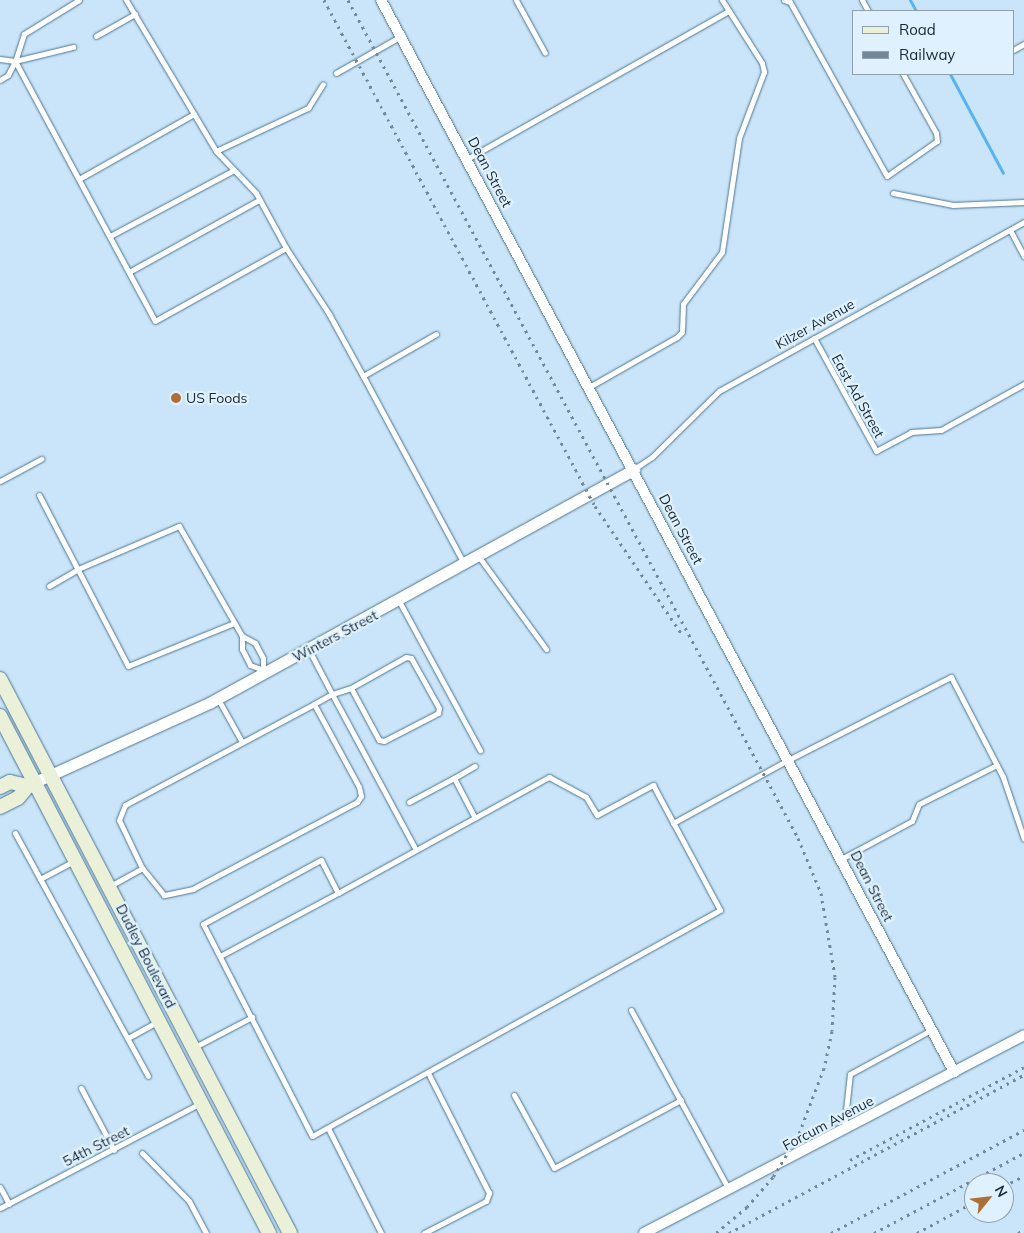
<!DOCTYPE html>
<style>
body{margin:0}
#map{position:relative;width:1024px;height:1233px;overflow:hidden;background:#cae5f9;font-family:Mulish,sans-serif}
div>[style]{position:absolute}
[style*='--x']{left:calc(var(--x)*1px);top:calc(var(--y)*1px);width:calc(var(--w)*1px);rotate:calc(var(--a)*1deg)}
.stream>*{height:3px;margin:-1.5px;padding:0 1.5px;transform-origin:1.5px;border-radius:1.5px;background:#57b4f2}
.roads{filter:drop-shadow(0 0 1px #4d7694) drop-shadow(0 0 1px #4d7694)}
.service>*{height:5px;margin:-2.5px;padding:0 2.5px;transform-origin:2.5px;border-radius:2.5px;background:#fff}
.minor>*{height:10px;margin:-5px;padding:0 5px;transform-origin:5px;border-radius:5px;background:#fff}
.tertiary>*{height:11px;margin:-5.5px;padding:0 5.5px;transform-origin:5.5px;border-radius:5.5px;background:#fff}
.secondary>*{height:14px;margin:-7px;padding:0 7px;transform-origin:7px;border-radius:7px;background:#ebf1d9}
.rail>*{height:3px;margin-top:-1.5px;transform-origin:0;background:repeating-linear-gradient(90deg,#728899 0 2.5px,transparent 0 7.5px)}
.dots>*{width:14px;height:14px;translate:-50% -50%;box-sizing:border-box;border:2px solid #dff1fe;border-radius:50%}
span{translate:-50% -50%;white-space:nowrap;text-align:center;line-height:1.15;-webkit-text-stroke:4.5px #dff1fe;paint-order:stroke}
.street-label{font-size:14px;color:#182936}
.poi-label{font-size:14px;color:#182936}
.left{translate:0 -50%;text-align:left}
.legend{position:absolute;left:852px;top:10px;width:162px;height:65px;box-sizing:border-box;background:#dff1fe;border:1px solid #8fa1ae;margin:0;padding:6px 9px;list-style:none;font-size:15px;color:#182936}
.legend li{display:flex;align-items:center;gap:10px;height:25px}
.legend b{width:25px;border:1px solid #8fa1ae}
.north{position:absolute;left:964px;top:1173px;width:50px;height:50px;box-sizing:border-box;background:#dff1fe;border:1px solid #8fa1ae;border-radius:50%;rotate:61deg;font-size:14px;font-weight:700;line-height:20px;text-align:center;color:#182936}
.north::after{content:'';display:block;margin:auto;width:18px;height:22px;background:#ae6f36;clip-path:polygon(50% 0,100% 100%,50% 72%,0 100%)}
</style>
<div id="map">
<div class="stream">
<i style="--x:910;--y:0;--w:13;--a:61"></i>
<i style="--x:950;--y:74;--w:112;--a:61.8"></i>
</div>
<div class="roads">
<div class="service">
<i style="--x:79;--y:0;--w:65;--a:148.3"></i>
<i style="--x:24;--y:34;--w:28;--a:108"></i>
<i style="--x:15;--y:61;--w:295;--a:61.7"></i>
<i style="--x:155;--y:321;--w:150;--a:-29.1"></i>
<i style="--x:286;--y:248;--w:63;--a:-118.6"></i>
<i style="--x:256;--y:193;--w:58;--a:-133.6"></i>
<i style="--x:216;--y:151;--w:176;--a:-120.8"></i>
<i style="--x:516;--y:0;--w:60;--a:61.3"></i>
<i style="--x:784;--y:0;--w:6;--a:18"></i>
<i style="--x:790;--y:2;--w:199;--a:60.9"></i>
<i style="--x:887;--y:176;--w:61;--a:-35"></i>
<i style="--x:937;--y:141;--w:8;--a:-97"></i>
<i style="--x:936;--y:133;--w:68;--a:-119.2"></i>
<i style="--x:862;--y:0;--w:13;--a:61"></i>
<i style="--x:96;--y:36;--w:45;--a:-29.4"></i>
<i style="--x:1013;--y:50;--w:13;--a:-29"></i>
<i style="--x:0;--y:59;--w:15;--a:8"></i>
<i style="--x:15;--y:61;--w:16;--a:117"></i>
<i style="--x:8;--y:75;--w:9;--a:148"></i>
<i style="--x:15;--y:61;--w:60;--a:-13.6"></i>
<i style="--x:336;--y:73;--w:75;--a:-29.6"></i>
<i style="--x:216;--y:151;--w:102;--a:-25.1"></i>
<i style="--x:308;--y:108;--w:28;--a:-58"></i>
<i style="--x:467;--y:159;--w:301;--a:-29.5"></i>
<i style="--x:79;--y:179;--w:132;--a:-29.5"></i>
<i style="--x:893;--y:193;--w:61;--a:11.3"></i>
<i style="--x:953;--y:205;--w:71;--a:-2.4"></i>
<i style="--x:1010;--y:230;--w:30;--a:62"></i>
<i style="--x:110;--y:236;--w:140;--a:-28"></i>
<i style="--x:286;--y:248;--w:79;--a:56.9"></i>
<i style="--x:329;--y:314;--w:71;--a:61.3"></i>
<i style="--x:129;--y:272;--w:149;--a:-29"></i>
<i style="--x:436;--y:334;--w:84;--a:150.1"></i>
<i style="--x:363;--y:376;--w:211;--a:61.7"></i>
<i style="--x:814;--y:338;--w:129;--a:61.2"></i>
<i style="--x:876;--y:451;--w:40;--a:-28"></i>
<i style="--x:911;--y:432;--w:30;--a:-4"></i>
<i style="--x:941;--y:430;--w:95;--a:-29"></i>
<i style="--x:589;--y:387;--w:101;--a:-29.6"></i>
<i style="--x:677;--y:337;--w:7;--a:-45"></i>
<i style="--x:682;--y:332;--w:28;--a:-88"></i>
<i style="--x:683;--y:304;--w:65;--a:-53.1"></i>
<i style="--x:722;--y:252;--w:115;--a:-81.5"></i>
<i style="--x:739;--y:138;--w:71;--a:-69.3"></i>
<i style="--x:764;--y:72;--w:9;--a:-103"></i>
<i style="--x:762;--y:63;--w:75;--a:-122.4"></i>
<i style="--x:634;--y:469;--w:22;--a:-34"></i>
<i style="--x:652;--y:457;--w:94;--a:-44.6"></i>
<i style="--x:719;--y:391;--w:349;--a:-29"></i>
<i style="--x:0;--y:481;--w:47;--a:-28.2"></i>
<i style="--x:39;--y:495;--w:193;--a:62.5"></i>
<i style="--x:128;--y:666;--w:114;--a:-22.1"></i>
<i style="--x:479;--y:557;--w:114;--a:53.9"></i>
<i style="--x:49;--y:586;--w:34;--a:-30"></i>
<i style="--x:78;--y:569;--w:110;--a:-23.1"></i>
<i style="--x:179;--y:526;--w:127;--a:60.2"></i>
<i style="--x:242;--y:636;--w:15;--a:28"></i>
<i style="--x:255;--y:643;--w:17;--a:62"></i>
<i style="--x:263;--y:658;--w:14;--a:90"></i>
<i style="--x:399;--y:601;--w:170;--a:61.5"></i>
<i style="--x:242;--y:636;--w:13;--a:90"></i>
<i style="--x:242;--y:649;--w:18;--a:63"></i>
<i style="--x:250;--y:665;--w:12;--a:20"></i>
<i style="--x:309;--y:650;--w:50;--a:62.4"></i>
<i style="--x:332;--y:694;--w:21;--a:151"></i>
<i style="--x:351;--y:688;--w:59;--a:61.7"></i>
<i style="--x:379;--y:740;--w:5;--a:11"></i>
<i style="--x:384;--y:741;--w:61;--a:-27.4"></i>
<i style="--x:438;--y:713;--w:5;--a:-79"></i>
<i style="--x:439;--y:708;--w:57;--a:-119.2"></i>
<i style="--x:411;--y:658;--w:5;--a:-169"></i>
<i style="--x:406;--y:657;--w:63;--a:150.6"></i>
<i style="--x:351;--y:688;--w:20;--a:162"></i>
<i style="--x:332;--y:694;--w:177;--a:61.7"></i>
<i style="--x:218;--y:699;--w:49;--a:60.8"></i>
<i style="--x:314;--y:704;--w:94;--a:61.5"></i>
<i style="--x:359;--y:787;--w:9;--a:77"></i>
<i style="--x:361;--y:796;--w:7;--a:124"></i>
<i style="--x:357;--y:802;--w:186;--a:152.1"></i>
<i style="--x:193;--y:889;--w:30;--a:168"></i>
<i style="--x:164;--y:895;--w:35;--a:-129"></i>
<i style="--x:142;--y:868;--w:53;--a:-115.6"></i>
<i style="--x:119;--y:820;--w:16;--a:-68"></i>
<i style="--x:125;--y:805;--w:214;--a:-28.1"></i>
<i style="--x:454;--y:778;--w:24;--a:-30"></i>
<i style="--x:409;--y:802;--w:51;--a:-28.1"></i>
<i style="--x:454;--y:778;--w:45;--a:62.3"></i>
<i style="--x:673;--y:823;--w:133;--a:-28.7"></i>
<i style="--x:790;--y:759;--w:181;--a:-27"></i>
<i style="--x:951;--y:677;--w:113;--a:62.5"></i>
<i style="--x:1003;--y:777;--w:65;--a:71.3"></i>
<i style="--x:15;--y:833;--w:277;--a:61.3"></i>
<i style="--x:843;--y:858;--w:78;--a:-28.2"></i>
<i style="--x:912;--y:821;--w:18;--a:-68"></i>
<i style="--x:919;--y:804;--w:87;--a:-26.6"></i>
<i style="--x:40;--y:879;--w:40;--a:-28"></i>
<i style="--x:110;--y:886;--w:37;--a:-29"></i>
<i style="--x:220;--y:956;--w:134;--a:-28.1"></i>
<i style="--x:338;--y:893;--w:241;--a:-28.8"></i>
<i style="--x:549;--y:777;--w:42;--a:28.4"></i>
<i style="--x:586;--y:797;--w:21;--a:59"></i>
<i style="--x:597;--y:815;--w:64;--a:-28.2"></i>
<i style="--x:653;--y:785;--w:142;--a:61.8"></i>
<i style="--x:720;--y:910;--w:466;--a:151"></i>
<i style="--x:312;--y:1136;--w:238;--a:-117.2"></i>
<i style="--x:203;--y:924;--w:134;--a:-28.5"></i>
<i style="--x:321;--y:860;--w:37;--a:63"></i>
<i style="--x:631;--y:1010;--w:205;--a:61.4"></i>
<i style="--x:128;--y:1038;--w:35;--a:-29"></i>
<i style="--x:193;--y:1048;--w:67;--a:-27.7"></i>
<i style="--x:81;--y:1088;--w:70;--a:62"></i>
<i style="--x:514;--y:1095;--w:83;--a:61.3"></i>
<i style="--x:554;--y:1168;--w:144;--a:-28.2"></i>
<i style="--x:328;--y:1128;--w:118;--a:63.2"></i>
<i style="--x:844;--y:1128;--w:54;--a:-83.7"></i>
<i style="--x:850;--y:1074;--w:92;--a:-28.5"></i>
<i style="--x:142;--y:1153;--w:67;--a:45.6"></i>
<i style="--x:189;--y:1201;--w:36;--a:62"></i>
<i style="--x:0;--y:1187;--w:19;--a:62"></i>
<i style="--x:0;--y:1208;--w:227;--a:-27.6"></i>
<i style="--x:424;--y:1233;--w:70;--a:-27.3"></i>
<i style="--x:486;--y:1201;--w:9;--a:-69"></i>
<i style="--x:489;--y:1193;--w:135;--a:-116.9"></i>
</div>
<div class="minor">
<i style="--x:381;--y:0;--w:1216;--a:61.87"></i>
<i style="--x:644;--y:1233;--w:428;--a:-27.5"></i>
</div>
<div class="tertiary">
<i style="--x:35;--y:782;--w:193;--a:-24.4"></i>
<i style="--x:211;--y:702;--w:483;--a:-28.8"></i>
</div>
<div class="secondary">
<i style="--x:0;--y:679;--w:625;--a:62.37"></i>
<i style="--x:0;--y:716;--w:583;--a:62.51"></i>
<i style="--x:0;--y:787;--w:11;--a:-27"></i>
<i style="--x:10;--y:782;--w:18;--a:13"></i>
<i style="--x:0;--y:807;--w:20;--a:-27"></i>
<i style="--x:18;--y:798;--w:16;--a:-50"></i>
<i style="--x:28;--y:786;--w:8;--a:-30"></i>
</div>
</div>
<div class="rail">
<i style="--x:324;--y:0;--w:574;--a:61.83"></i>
<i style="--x:595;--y:506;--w:153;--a:55.9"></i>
<i style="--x:348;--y:0;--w:951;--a:61.76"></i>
<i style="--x:798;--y:838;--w:60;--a:67.3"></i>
<i style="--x:821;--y:893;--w:85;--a:80.5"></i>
<i style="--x:835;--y:977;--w:54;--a:93.2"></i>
<i style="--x:832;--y:1031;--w:38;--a:102"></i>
<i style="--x:824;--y:1068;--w:73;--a:110.9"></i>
<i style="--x:798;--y:1136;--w:48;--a:121.4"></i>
<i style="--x:773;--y:1177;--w:40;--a:131"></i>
<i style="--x:747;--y:1207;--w:40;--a:140"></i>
<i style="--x:850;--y:1160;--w:197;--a:-28.1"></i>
<i style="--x:1004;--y:1186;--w:22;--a:-27"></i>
<i style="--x:729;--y:1233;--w:335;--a:-28.2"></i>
<i style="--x:831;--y:1233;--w:219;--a:-28.1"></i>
<i style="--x:874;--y:1233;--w:170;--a:-28.1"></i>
<i style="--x:917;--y:1233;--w:65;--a:-28.5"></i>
<i style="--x:1018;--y:1233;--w:7;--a:-27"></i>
</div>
<div class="dots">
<i style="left:176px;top:398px;background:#ae6f36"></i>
</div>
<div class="street-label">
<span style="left:490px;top:172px;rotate:62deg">Dean Street</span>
<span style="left:815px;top:324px;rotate:-29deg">Kilzer Avenue</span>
<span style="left:858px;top:396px;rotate:61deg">East Ad Street</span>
<span style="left:681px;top:529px;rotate:62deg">Dean Street</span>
<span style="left:335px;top:636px;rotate:-28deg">Winters Street</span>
<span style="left:872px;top:886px;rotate:63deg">Dean Street</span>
<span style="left:146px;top:956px;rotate:63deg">Dudley Boulevard</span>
<span style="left:828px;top:1123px;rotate:-28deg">Forcum Avenue</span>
<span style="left:96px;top:1146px;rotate:-27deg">54th Street</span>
</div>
<div class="poi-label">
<span class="left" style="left:186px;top:398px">US Foods</span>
</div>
<ul class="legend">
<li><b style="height:6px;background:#ebf1d9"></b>Road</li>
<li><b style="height:6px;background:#728899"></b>Railway</li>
</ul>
<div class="north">N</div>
</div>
